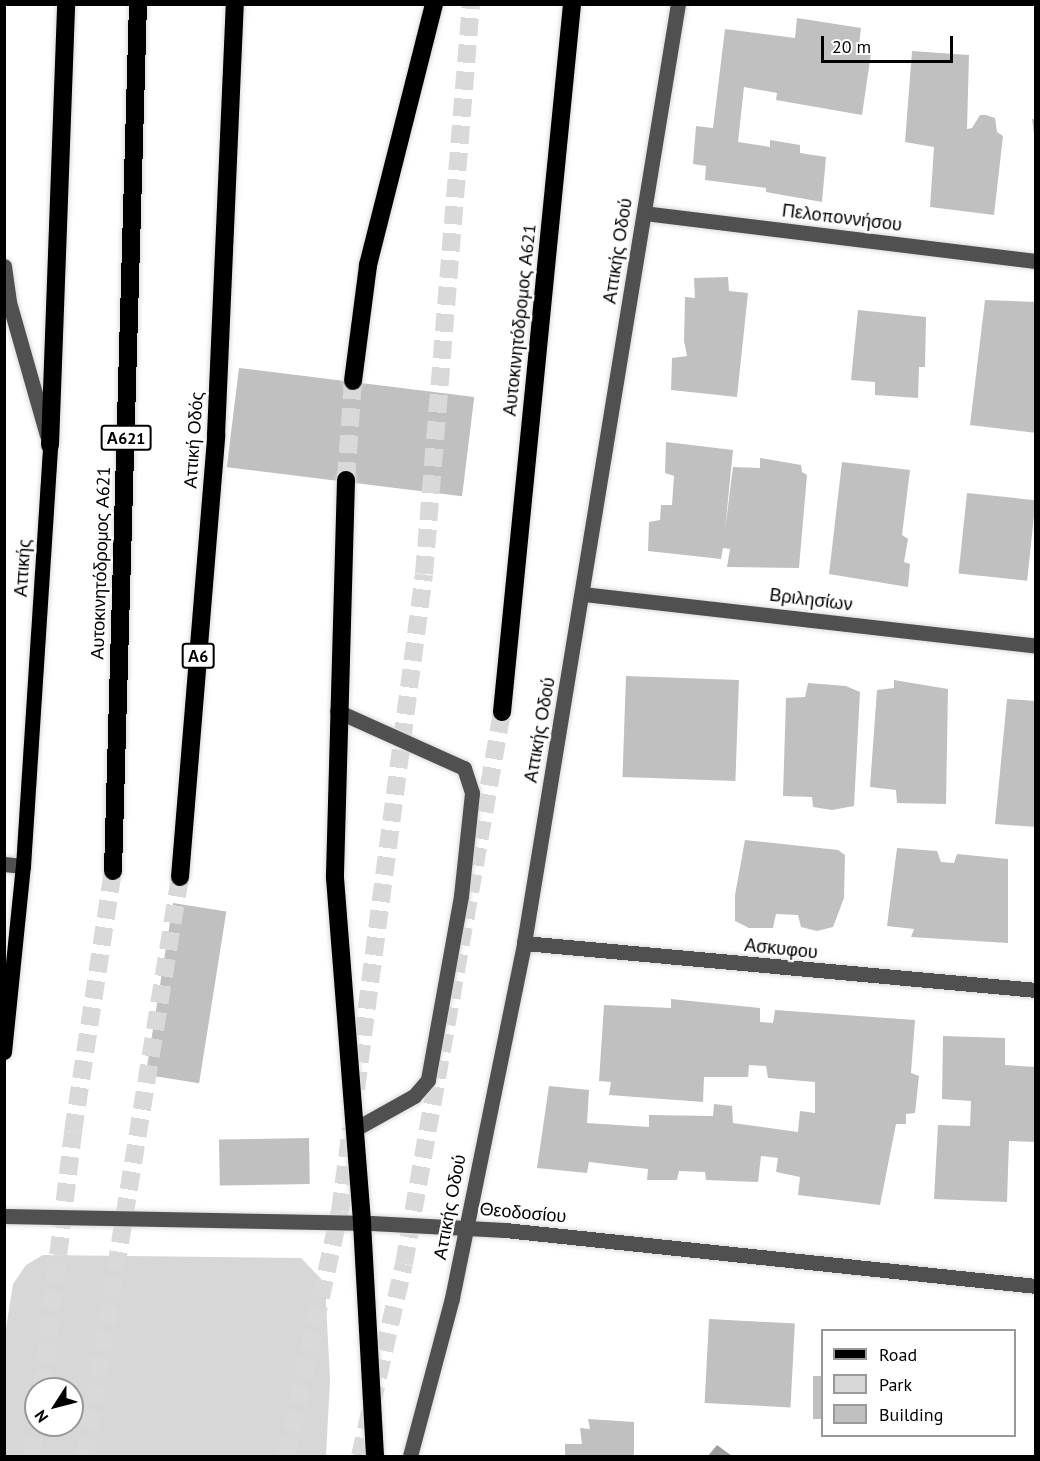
<!DOCTYPE html>
<meta charset="utf-8">
<style>
body{margin:0}
#map{position:relative;width:1040px;height:1461px;overflow:hidden;background:#fff;font-family:"PT Sans",sans-serif}
div>[style]{position:absolute}
[style*='--x']{left:calc(var(--x)*1px);top:calc(var(--y)*1px);width:calc(var(--w)*1px);rotate:calc(var(--a)*1deg)}
.green>*{inset:0;background:#d7d7d7}
.water>*{inset:0;background:#9e9e9e}
.building>*{inset:0;background:#c0c0c0;transform-origin:0 0}
.highway-tunnel>*{height:18px;margin-top:-9px;transform-origin:0;background:repeating-linear-gradient(90deg,#d9d9d9 0 18px,transparent 0 27px)}
.roads{filter:drop-shadow(0 0 2px #dbdbdb) drop-shadow(0 0 2px #dbdbdb)}
.minor>*{height:15px;margin:-7.5px;padding:0 7.5px;transform-origin:7.5px;border-radius:7.5px;background:#505050}
.major>*{height:15px;margin:-7.5px;padding:0 7.5px;transform-origin:7.5px;border-radius:7.5px;background:#000}
.highway>*{height:18px;margin:-9px;padding:0 9px;transform-origin:9px;border-radius:9px;background:#000}
span{translate:-50% -50%;white-space:nowrap;text-align:center;line-height:1.15;-webkit-text-stroke:4.5px #fff;paint-order:stroke}
.shield-label span{padding:2px 4px;background:#fff;border:2px solid;border-radius:4px;-webkit-text-stroke-width:0}
.shield-label{font-size:16px;color:#000;font-weight:700}
.street-label{font-size:18px;color:#000}
.frame{position:absolute;inset:0;border:6px solid #000;pointer-events:none}
.legend{position:absolute;left:821px;top:1329px;width:195px;height:108px;box-sizing:border-box;background:#fff;border:2px solid #999;margin:0;padding:8px 10px;list-style:none;font-size:18px;color:#000}
.legend li{display:flex;align-items:center;gap:12px;height:30px}
.legend b{width:30px;border:2px solid #999}
.north{position:absolute;left:24px;top:1377px;width:60px;height:60px;box-sizing:border-box;background:#fff;border:2px solid #999;border-radius:50%;rotate:234deg;font-size:16px;font-weight:700;line-height:24px;text-align:center;color:#000}
.north::after{content:'';display:block;margin:auto;width:21px;height:27px;background:#000;clip-path:polygon(50% 0,100% 100%,50% 72%,0 100%)}
.scale{position:absolute;left:821px;top:36px;width:132px;height:27px;box-sizing:border-box;border:3px solid #000;border-top:0;padding-left:8px;font-size:18px;line-height:21px;white-space:nowrap;color:#000;-webkit-text-stroke:4px #fff;paint-order:stroke}
</style>
<div id="map">
<div class="green">
<i style="clip-path:polygon(evenodd,43px 1255px,301px 1258px,325px 1283px,330px 1380px,326px 1456px,5px 1456px,4px 1341px,13px 1284px,26px 1265px,43px 1255px,36px 1389px,72px 1389px,72px 1425px,36px 1425px,36px 1389px)"></i>
</div>
<div class="water">
<i style="clip-path:polygon(717px 1445px,732px 1456px,708px 1456px)"></i>
</div>
<div class="building">
<i style="clip-path:polygon(797px 18px,861px 28px,859px 45px,872px 47px,862px 115px,776px 100px,777px 93px,744px 87px,738px 142px,770px 147px,770px 140px,800px 145px,800px 153px,826px 157px,822px 202px,766px 192px,766px 188px,705px 180px,706px 166px,693px 164px,696px 126px,713px 128px,725px 29px,795px 38px)"></i>
<i style="clip-path:polygon(912px 51px,969px 55px,967px 129px,972px 128px,980px 115px,986px 115px,995px 118px,997px 132px,1003px 136px,994px 215px,930px 207px,934px 147px,905px 142px)"></i>
<i style="clip-path:polygon(1032px 119px,1036px 119px,1036px 134px,1034px 134px)"></i>
<i style="clip-path:polygon(728px 277px,729px 291px,748px 293px,737px 397px,671px 390px,672px 358px,687px 356px,684px 341px,685px 297px,695px 298px,694px 278px)"></i>
<i style="clip-path:polygon(985px 300px,1036px 302px,1036px 433px,970px 425px)"></i>
<i style="clip-path:polygon(858px 310px,926px 317px,925px 367px,919px 367px,918px 398px,875px 395px,875px 382px,851px 380px)"></i>
<i style="left:239px;top:368px;width:237px;height:100px;rotate:7deg"></i>
<i style="clip-path:polygon(666px 442px,733px 450px,725px 530px,733px 467px,760px 468px,760px 458px,801px 465px,802px 472px,807px 475px,799px 568px,727px 567px,730px 549px,723px 548px,721px 559px,648px 551px,649px 522px,660px 520px,661px 505px,672px 505px,674px 476px,665px 473px)"></i>
<i style="clip-path:polygon(842px 462px,910px 470px,902px 535px,908px 539px,904px 562px,910px 564px,908px 587px,829px 574px)"></i>
<i style="left:967px;top:493px;width:69px;height:81px;rotate:6deg"></i>
<i style="left:626px;top:676px;width:113px;height:101px;rotate:2deg"></i>
<i style="clip-path:polygon(894px 680px,948px 689px,946px 804px,897px 803px,896px 790px,870px 787px,877px 690px,894px 688px)"></i>
<i style="clip-path:polygon(808px 683px,846px 686px,860px 692px,854px 806px,832px 810px,813px 807px,812px 797px,783px 796px,786px 698px,805px 697px)"></i>
<i style="clip-path:polygon(1007px 699px,1036px 701px,1036px 827px,995px 824px)"></i>
<i style="clip-path:polygon(745px 840px,838px 850px,845px 855px,844px 898px,833px 927px,817px 931px,801px 927px,798px 915px,776px 914px,773px 928px,749px 928px,735px 921px,735px 895px)"></i>
<i style="clip-path:polygon(897px 848px,937px 851px,941px 862px,954px 863px,957px 854px,1008px 859px,1008px 943px,911px 937px,914px 929px,887px 926px)"></i>
<i style="left:173px;top:903px;width:54px;height:174px;rotate:9deg"></i>
<i style="clip-path:polygon(671px 999px,760px 1008px,760px 1022px,773px 1023px,775px 1010px,915px 1020px,911px 1073px,919px 1076px,915px 1113px,906px 1114px,906px 1124px,896px 1124px,880px 1205px,798px 1195px,800px 1177px,776px 1172px,778px 1158px,761px 1156px,758px 1182px,706px 1180px,705px 1172px,679px 1171px,677px 1180px,647px 1180px,648px 1169px,589px 1162px,587px 1173px,537px 1168px,549px 1086px,589px 1090px,587px 1123px,649px 1127px,649px 1115px,713px 1116px,714px 1104px,732px 1106px,733px 1123px,798px 1132px,800px 1111px,815px 1113px,815px 1082px,768px 1078px,766px 1066px,749px 1065px,748px 1077px,704px 1077px,703px 1102px,609px 1095px,611px 1082px,599px 1081px,604px 1005px,671px 1008px)"></i>
<i style="clip-path:polygon(943px 1036px,1005px 1038px,1005px 1065px,1036px 1067px,1036px 1142px,1009px 1141px,1007px 1202px,934px 1199px,938px 1125px,970px 1126px,971px 1101px,942px 1099px)"></i>
<i style="left:309px;top:1138px;width:46px;height:90px;rotate:89deg"></i>
<i style="left:709px;top:1319px;width:86px;height:84px;rotate:3deg"></i>
<i style="left:813px;top:1376px;width:9px;height:43px"></i>
<i style="clip-path:polygon(588px 1419px,634px 1422px,634px 1456px,565px 1456px,565px 1444px,582px 1444px,580px 1428px,590px 1429px)"></i>
</div>
<div class="highway-tunnel">
<i style="--x:346;--y:480;--w:99;--a:-86"></i>
<i style="--x:356;--y:1089;--w:519;--a:-82.48"></i>
<i style="--x:424;--y:574;--w:572;--a:-85.29"></i>
<i style="--x:42;--y:1389;--w:259;--a:-83.1"></i>
<i style="--x:73;--y:1132;--w:264;--a:-81.3"></i>
<i style="--x:31;--y:1456;--w:31;--a:-81"></i>
<i style="--x:85;--y:1456;--w:587;--a:-80.68"></i>
<i style="--x:286;--y:1456;--w:251;--a:-77.6"></i>
<i style="--x:340;--y:1211;--w:83;--a:-82.4"></i>
<i style="--x:360;--y:1456;--w:197;--a:-77.1"></i>
<i style="--x:404;--y:1264;--w:561;--a:-79.93"></i>
</div>
<div class="roads">
<div class="minor">
<i style="--x:644;--y:213;--w:395;--a:7"></i>
<i style="--x:4;--y:266;--w:36;--a:82"></i>
<i style="--x:9;--y:302;--w:138;--a:74.1"></i>
<i style="--x:583;--y:594;--w:456;--a:6.5"></i>
<i style="--x:337;--y:711;--w:139;--a:24.2"></i>
<i style="--x:464;--y:768;--w:26;--a:72"></i>
<i style="--x:472;--y:793;--w:104;--a:96.1"></i>
<i style="--x:461;--y:896;--w:187;--a:100.2"></i>
<i style="--x:428;--y:1080;--w:21;--a:131"></i>
<i style="--x:414;--y:1096;--w:68;--a:150.8"></i>
<i style="--x:4;--y:864;--w:19;--a:6"></i>
<i style="--x:524;--y:943;--w:514;--a:5.24"></i>
<i style="--x:4;--y:1216;--w:367;--a:1.1"></i>
<i style="--x:371;--y:1223;--w:134;--a:3"></i>
<i style="--x:505;--y:1230;--w:534;--a:6.02"></i>
<i style="--x:410;--y:1456;--w:163;--a:-75.1"></i>
<i style="--x:452;--y:1298;--w:362;--a:-78.5"></i>
<i style="--x:524;--y:943;--w:952;--a:-80.69"></i>
</div>
<div class="major">
<i style="--x:4;--y:1052;--w:187;--a:-84.2"></i>
<i style="--x:23;--y:866;--w:422;--a:-86.3"></i>
</div>
<div class="highway">
<i style="--x:353;--y:381;--w:117;--a:-82.6"></i>
<i style="--x:368;--y:265;--w:269;--a:-75.8"></i>
<i style="--x:50;--y:445;--w:441;--a:-87.9"></i>
<i style="--x:346;--y:480;--w:398;--a:91.6"></i>
<i style="--x:335;--y:878;--w:346;--a:85.5"></i>
<i style="--x:362;--y:1223;--w:233;--a:86.8"></i>
<i style="--x:502;--y:712;--w:711;--a:-84.35"></i>
<i style="--x:113;--y:871;--w:867;--a:-88.35"></i>
<i style="--x:180;--y:877;--w:443;--a:-85.3"></i>
<i style="--x:216;--y:435;--w:431;--a:-87.5"></i>
</div>
</div>
<div class="shield-label">
<span style="left:126px;top:438px">Α621</span>
<span style="left:198px;top:656px">Α6</span>
</div>
<div class="street-label">
<span style="left:842px;top:218px;rotate:7deg">Πελοποννήσου</span>
<span style="left:618px;top:251px;rotate:-81deg">Αττικής Οδού</span>
<span style="left:520px;top:320px;rotate:-84deg">Αυτοκινητόδρομος Α621</span>
<span style="left:194px;top:440px;rotate:-86deg">Αττική Οδός</span>
<span style="left:101px;top:563px;rotate:-88deg">Αυτοκινητόδρομος Α621</span>
<span style="left:23px;top:568px;rotate:-86deg">Αττικής</span>
<span style="left:811px;top:600px;rotate:7deg">Βριλησίων</span>
<span style="left:540px;top:730px;rotate:-80deg">Αττικής Οδού</span>
<span style="left:781px;top:949px;rotate:6deg">Ασκυφου</span>
<span style="left:450px;top:1207px;rotate:-79deg">Αττικής Οδού</span>
<span style="left:523px;top:1213px;rotate:5deg">Θεοδοσίου</span>
</div>
<div class="frame"></div>
<ul class="legend">
<li><b style="height:8px;background:#000"></b>Road</li>
<li><b style="height:16px;background:#d7d7d7"></b>Park</li>
<li><b style="height:16px;background:#c0c0c0"></b>Building</li>
</ul>
<div class="north">N</div>
<div class="scale">20 m</div>
</div>
